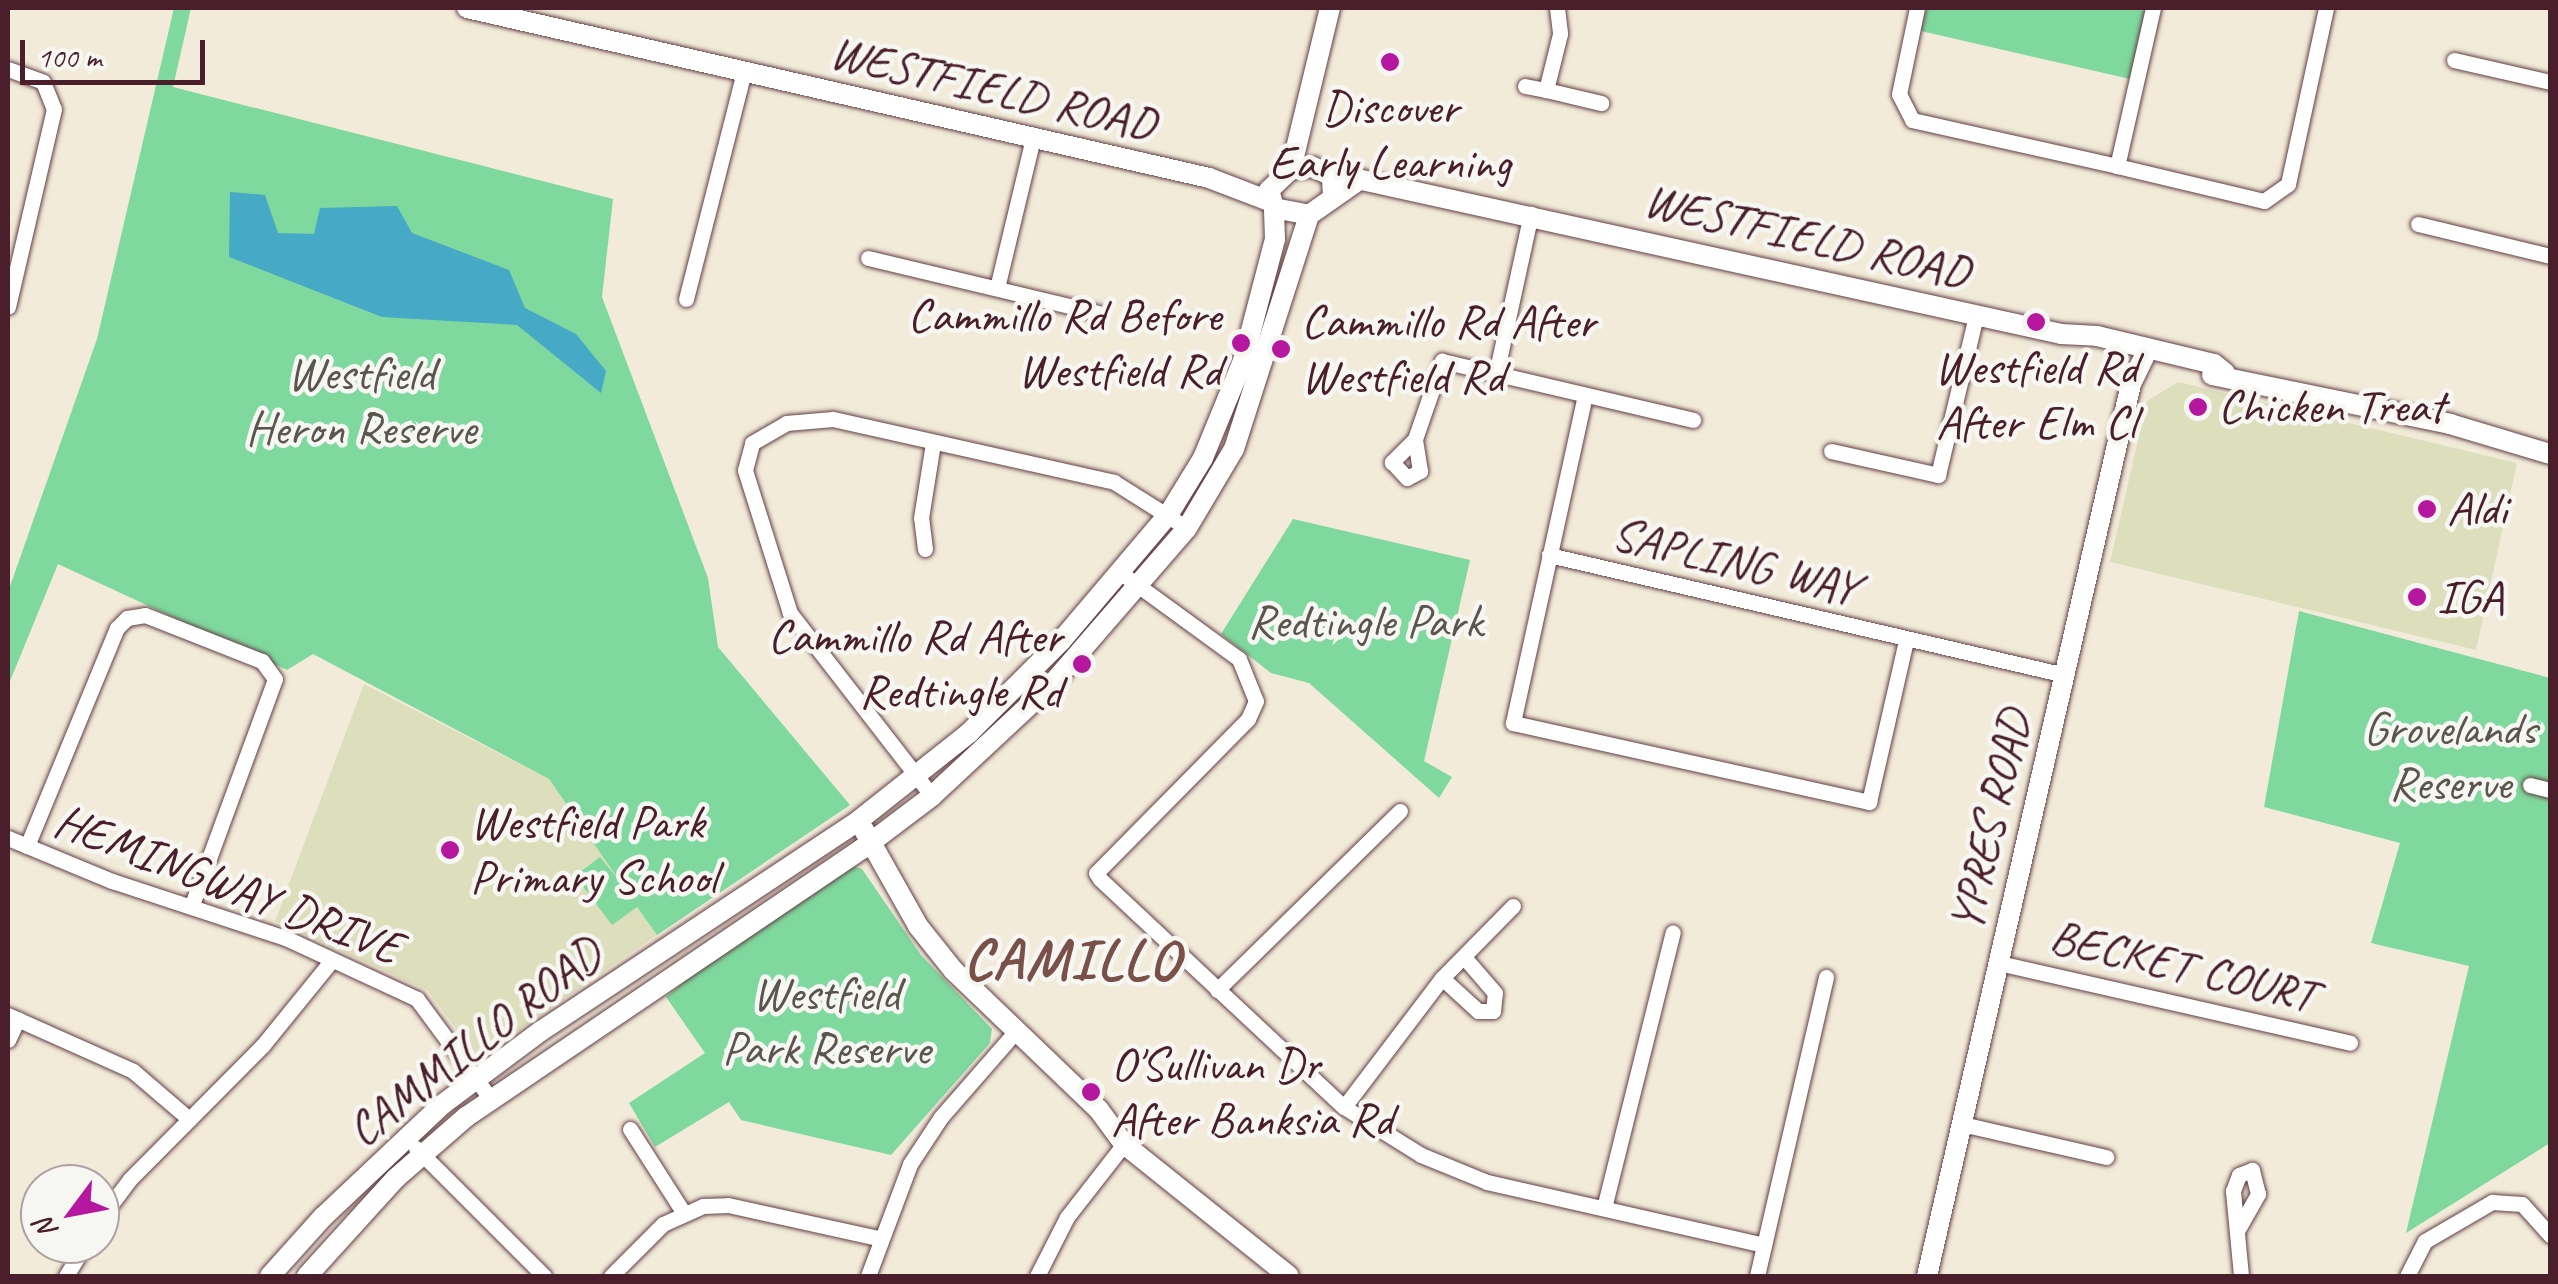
<!DOCTYPE html>
<style>
body{margin:0}
#map{position:relative;width:2558px;height:1284px;overflow:hidden;background:#f2ebd9;font-family:Caveat,sans-serif}
div>[style]{position:absolute}
[style*='--x']{left:calc(var(--x)*1px);top:calc(var(--y)*1px);width:calc(var(--w)*1px);rotate:calc(var(--a)*1deg)}
.built>*{inset:0;background:#dddebc}
.green>*{inset:0;background:#7fd89d}
.water>*{inset:0;background:#46a9c6}
.roads{filter:drop-shadow(0 0 2px #633e45) drop-shadow(0 0 2px #633e45)}
.street>*{height:15px;margin:-7.5px;padding:0 7.5px;transform-origin:7.5px;border-radius:7.5px;background:#fff}
.secondary>*{height:20px;margin:-10px;padding:0 10px;transform-origin:10px;border-radius:10px;background:#fff}
.dots>*{width:28px;height:28px;translate:-50% -50%;box-sizing:border-box;border:5px solid #f6f6f2;border-radius:50%}
span{translate:-50% -50%;white-space:nowrap;text-align:center;line-height:1.15;-webkit-text-stroke:9px #f6f6f2;paint-order:stroke}
.street-label{font-size:48px;color:#4a1f2b}
.poi-label{font-size:48px;color:#4a1f2b}
.right{translate:-100% -50%;text-align:right}
.left{translate:0 -50%;text-align:left}
.park-label{font-size:48px;color:#5a564d}
.district-label{font-size:58px;color:#7a5149;font-weight:700;letter-spacing:2.5px}
.frame{position:absolute;inset:0;border:10px solid #4a1f2b;pointer-events:none}
.north{position:absolute;left:20px;top:1164px;width:100px;height:100px;box-sizing:border-box;background:#f6f6f2;border:2px solid #b1a0a2;border-radius:50%;rotate:238deg;font-size:28px;font-weight:700;line-height:40px;text-align:center;color:#4a1f2b}
.north::after{content:'';display:block;margin:auto;width:35px;height:45px;background:#b5179e;clip-path:polygon(50% 0,100% 100%,50% 72%,0 100%)}
.scale{position:absolute;left:20px;top:40px;width:185px;height:45px;box-sizing:border-box;border:5px solid #4a1f2b;border-top:0;padding-left:12px;font-size:30px;line-height:35px;white-space:nowrap;color:#4a1f2b;-webkit-text-stroke:8px #f6f6f2;paint-order:stroke}
</style>
<div id="map">
<div class="built">
<i style="clip-path:polygon(2178px 382px,2517px 463px,2476px 650px,2110px 562px,2147px 401px)"></i>
<i style="clip-path:polygon(364px 684px,549px 779px,657px 935px,478px 1058px,427px 990px,275px 921px)"></i>
</div>
<div class="green">
<i style="clip-path:polygon(174px 8px,191px 8px,173px 87px,613px 199px,602px 297px,708px 578px,718px 647px,850px 805px,657px 935px,637px 907px,612px 925px,575px 876px,600px 857px,619px 880px,549px 779px,313px 654px,287px 670px,58px 564px,8px 686px,8px 592px,97px 339px)"></i>
<i style="clip-path:polygon(1926px 8px,2131px 8px,2145px 11px,2130px 79px,1921px 31px)"></i>
<i style="clip-path:polygon(1293px 519px,1470px 560px,1424px 761px,1452px 777px,1439px 798px,1309px 683px,1271px 673px,1221px 634px)"></i>
<i style="clip-path:polygon(2299px 611px,2550px 678px,2550px 1143px,2406px 1233px,2469px 966px,2371px 943px,2400px 843px,2264px 807px)"></i>
<i style="clip-path:polygon(853px 866px,862px 869px,921px 955px,992px 1029px,990px 1043px,891px 1155px,741px 1120px,729px 1102px,655px 1147px,629px 1103px,705px 1053px,666px 997px,724px 948px)"></i>
</div>
<div class="water">
<i style="clip-path:polygon(230px 192px,265px 195px,278px 233px,314px 234px,320px 208px,397px 206px,412px 233px,509px 270px,525px 308px,576px 334px,606px 371px,601px 393px,517px 325px,382px 317px,229px 257px)"></i>
</div>
<div class="roads">
<div class="street">
<i style="--x:1557;--y:8;--w:26;--a:83"></i>
<i style="--x:1560;--y:34;--w:58;--a:104"></i>
<i style="--x:1546;--y:90;--w:57;--a:13.3"></i>
<i style="--x:1917;--y:8;--w:88;--a:101.8"></i>
<i style="--x:1899;--y:94;--w:29;--a:63"></i>
<i style="--x:1912;--y:120;--w:210;--a:12.6"></i>
<i style="--x:2153;--y:8;--w:162;--a:102.8"></i>
<i style="--x:2117;--y:166;--w:151;--a:13.4"></i>
<i style="--x:2264;--y:201;--w:29;--a:-35"></i>
<i style="--x:2288;--y:184;--w:180;--a:-77.8"></i>
<i style="--x:2454;--y:60;--w:98;--a:12.9"></i>
<i style="--x:8;--y:69;--w:37;--a:20"></i>
<i style="--x:43;--y:82;--w:29;--a:68"></i>
<i style="--x:54;--y:109;--w:203;--a:103.1"></i>
<i style="--x:1525;--y:86;--w:21;--a:11"></i>
<i style="--x:2418;--y:224;--w:136;--a:13.6"></i>
<i style="--x:868;--y:258;--w:236;--a:13.4"></i>
<i style="--x:997;--y:288;--w:154;--a:-76.5"></i>
<i style="--x:686;--y:299;--w:235;--a:-75.7"></i>
<i style="--x:1496;--y:374;--w:164;--a:-77.7"></i>
<i style="--x:1585;--y:395;--w:336;--a:102.4"></i>
<i style="--x:1513;--y:723;--w:365;--a:12.5"></i>
<i style="--x:1869;--y:802;--w:166;--a:-77.1"></i>
<i style="--x:1415;--y:439;--w:33;--a:135"></i>
<i style="--x:1392;--y:462;--w:22;--a:47"></i>
<i style="--x:1407;--y:478;--w:15;--a:-28"></i>
<i style="--x:1420;--y:471;--w:32;--a:-99"></i>
<i style="--x:1415;--y:439;--w:83;--a:-70.9"></i>
<i style="--x:1442;--y:361;--w:258;--a:13.2"></i>
<i style="--x:1831;--y:451;--w:110;--a:12.6"></i>
<i style="--x:1938;--y:475;--w:164;--a:-76.6"></i>
<i style="--x:925;--y:549;--w:31;--a:-97"></i>
<i style="--x:921;--y:518;--w:76;--a:-80.9"></i>
<i style="--x:1549;--y:555;--w:530;--a:13.09"></i>
<i style="--x:1121;--y:573;--w:146;--a:36.1"></i>
<i style="--x:1239;--y:659;--w:45;--a:68"></i>
<i style="--x:1256;--y:701;--w:20;--a:114"></i>
<i style="--x:1248;--y:719;--w:216;--a:134.6"></i>
<i style="--x:1096;--y:873;--w:7;--a:56"></i>
<i style="--x:1100;--y:879;--w:334;--a:43.1"></i>
<i style="--x:1344;--y:1107;--w:91;--a:31.9"></i>
<i style="--x:1421;--y:1155;--w:71;--a:22.2"></i>
<i style="--x:1487;--y:1182;--w:284;--a:12.8"></i>
<i style="--x:2530;--y:785;--w:21;--a:14"></i>
<i style="--x:932;--y:796;--w:232;--a:-127.8"></i>
<i style="--x:790;--y:613;--w:150;--a:-107.5"></i>
<i style="--x:745;--y:470;--w:28;--a:-75"></i>
<i style="--x:752;--y:443;--w:39;--a:-30"></i>
<i style="--x:786;--y:423;--w:47;--a:-4.9"></i>
<i style="--x:833;--y:419;--w:288;--a:12.6"></i>
<i style="--x:1114;--y:482;--w:86;--a:32.2"></i>
<i style="--x:8;--y:838;--w:113;--a:22.5"></i>
<i style="--x:112;--y:881;--w:185;--a:18.2"></i>
<i style="--x:288;--y:939;--w:142;--a:24.9"></i>
<i style="--x:417;--y:999;--w:123;--a:53.6"></i>
<i style="--x:27;--y:846;--w:236;--a:-67.6"></i>
<i style="--x:117;--y:628;--w:14;--a:-45"></i>
<i style="--x:127;--y:618;--w:18;--a:-9"></i>
<i style="--x:145;--y:615;--w:126;--a:21.5"></i>
<i style="--x:262;--y:661;--w:22;--a:54"></i>
<i style="--x:275;--y:679;--w:243;--a:110.2"></i>
<i style="--x:1999;--y:963;--w:360;--a:12.8"></i>
<i style="--x:1442;--y:978;--w:49;--a:42.5"></i>
<i style="--x:1478;--y:1011;--w:15;--a:0"></i>
<i style="--x:1493;--y:1011;--w:18;--a:-84"></i>
<i style="--x:1495;--y:993;--w:48;--a:-130.7"></i>
<i style="--x:1217;--y:990;--w:256;--a:-44.4"></i>
<i style="--x:8;--y:1015;--w:137;--a:24.1"></i>
<i style="--x:133;--y:1071;--w:74;--a:40.6"></i>
<i style="--x:8;--y:1040;--w:23;--a:-65"></i>
<i style="--x:1344;--y:1107;--w:162;--a:-52.8"></i>
<i style="--x:1442;--y:978;--w:101;--a:-45.4"></i>
<i style="--x:1962;--y:1124;--w:148;--a:12.9"></i>
<i style="--x:630;--y:1129;--w:98;--a:57.4"></i>
<i style="--x:416;--y:1148;--w:181;--a:45"></i>
<i style="--x:1604;--y:1208;--w:284;--a:-76"></i>
<i style="--x:100;--y:1219;--w:50;--a:-53.1"></i>
<i style="--x:130;--y:1179;--w:189;--a:-45.2"></i>
<i style="--x:263;--y:1045;--w:109;--a:-50.9"></i>
<i style="--x:2237;--y:1231;--w:43;--a:-60.4"></i>
<i style="--x:2258;--y:1194;--w:25;--a:-104"></i>
<i style="--x:2252;--y:1170;--w:14;--a:159"></i>
<i style="--x:2239;--y:1175;--w:17;--a:111"></i>
<i style="--x:2233;--y:1191;--w:85;--a:84.6"></i>
<i style="--x:66;--y:1276;--w:37;--a:-59"></i>
<i style="--x:611;--y:1276;--w:74;--a:-45"></i>
<i style="--x:663;--y:1224;--w:44;--a:-24.2"></i>
<i style="--x:703;--y:1206;--w:25;--a:-2"></i>
<i style="--x:728;--y:1205;--w:154;--a:12.4"></i>
<i style="--x:868;--y:1276;--w:120;--a:-69.4"></i>
<i style="--x:910;--y:1164;--w:56;--a:-56.6"></i>
<i style="--x:941;--y:1117;--w:114;--a:-48.9"></i>
<i style="--x:1037;--y:1276;--w:66;--a:-63"></i>
<i style="--x:1067;--y:1217;--w:99;--a:-52"></i>
<i style="--x:1757;--y:1276;--w:307;--a:-77"></i>
<i style="--x:2407;--y:1276;--w:39;--a:-63"></i>
<i style="--x:2425;--y:1241;--w:78;--a:-30.2"></i>
<i style="--x:2492;--y:1202;--w:30;--a:4"></i>
<i style="--x:2522;--y:1204;--w:42;--a:47.9"></i>
</div>
<div class="secondary">
<i style="--x:467;--y:8;--w:761;--a:12.9"></i>
<i style="--x:1209;--y:178;--w:64;--a:21"></i>
<i style="--x:1291;--y:169;--w:166;--a:-76.4"></i>
<i style="--x:1330;--y:173;--w:749;--a:12.42"></i>
<i style="--x:2061;--y:334;--w:36;--a:3"></i>
<i style="--x:2097;--y:336;--w:120;--a:13.5"></i>
<i style="--x:2214;--y:364;--w:14;--a:39"></i>
<i style="--x:1333;--y:197;--w:21;--a:-93"></i>
<i style="--x:1332;--y:176;--w:21;--a:-155"></i>
<i style="--x:1313;--y:167;--w:22;--a:175"></i>
<i style="--x:1291;--y:169;--w:30;--a:136"></i>
<i style="--x:1269;--y:190;--w:19;--a:74"></i>
<i style="--x:1274;--y:208;--w:36;--a:11"></i>
<i style="--x:1309;--y:215;--w:61;--a:-35"></i>
<i style="--x:2212;--y:375;--w:243;--a:11.6"></i>
<i style="--x:2450;--y:424;--w:104;--a:16.7"></i>
<i style="--x:864;--y:830;--w:110;--a:60.6"></i>
<i style="--x:918;--y:926;--w:56;--a:51.5"></i>
<i style="--x:953;--y:970;--w:202;--a:43.8"></i>
<i style="--x:1099;--y:1110;--w:42;--a:53.7"></i>
<i style="--x:1124;--y:1144;--w:211;--a:38.7"></i>
<i style="--x:270;--y:1276;--w:79;--a:-48.1"></i>
<i style="--x:323;--y:1217;--w:165;--a:-43.3"></i>
<i style="--x:443;--y:1104;--w:122;--a:-36.7"></i>
<i style="--x:541;--y:1031;--w:380;--a:-33.5"></i>
<i style="--x:858;--y:821;--w:142;--a:-38.4"></i>
<i style="--x:969;--y:733;--w:130;--a:-45"></i>
<i style="--x:1061;--y:641;--w:165;--a:-49.7"></i>
<i style="--x:1168;--y:515;--w:67;--a:-58.4"></i>
<i style="--x:1203;--y:458;--w:105;--a:-67.6"></i>
<i style="--x:1243;--y:361;--w:126;--a:-75.3"></i>
<i style="--x:1275;--y:239;--w:31;--a:-92"></i>
<i style="--x:307;--y:1276;--w:132;--a:-47.8"></i>
<i style="--x:396;--y:1178;--w:93;--a:-41.1"></i>
<i style="--x:466;--y:1117;--w:478;--a:-34.1"></i>
<i style="--x:862;--y:849;--w:88;--a:-37.1"></i>
<i style="--x:932;--y:796;--w:164;--a:-43"></i>
<i style="--x:1052;--y:684;--w:206;--a:-49.1"></i>
<i style="--x:1187;--y:528;--w:92;--a:-59.3"></i>
<i style="--x:1234;--y:449;--w:246;--a:-72.2"></i>
<i style="--x:1927;--y:1276;--w:915;--a:-77.12"></i>
<i style="--x:2131;--y:384;--w:39;--a:-64"></i>
</div>
</div>
<div class="dots">
<i style="left:1390px;top:62px;background:#b5179e"></i>
<i style="left:2036px;top:322px;background:#b5179e"></i>
<i style="left:1241px;top:343px;background:#b5179e"></i>
<i style="left:1281px;top:349px;background:#b5179e"></i>
<i style="left:2198px;top:407px;background:#b5179e"></i>
<i style="left:2427px;top:509px;background:#b5179e"></i>
<i style="left:2417px;top:597px;background:#b5179e"></i>
<i style="left:1082px;top:664px;background:#b5179e"></i>
<i style="left:450px;top:850px;background:#b5179e"></i>
<i style="left:1091px;top:1092px;background:#b5179e"></i>
</div>
<div class="street-label">
<span style="left:993px;top:88px;rotate:13deg">WESTFIELD ROAD</span>
<span style="left:1807px;top:236px;rotate:13deg">WESTFIELD ROAD</span>
<span style="left:1735px;top:561px;rotate:13deg">SAPLING WAY</span>
<span style="left:1990px;top:821px;rotate:-77deg">YPRES ROAD</span>
<span style="left:228px;top:884px;rotate:21deg">HEMINGWAY DRIVE</span>
<span style="left:2183px;top:966px;rotate:13deg">BECKET COURT</span>
<span style="left:474px;top:1042px;rotate:-38deg">CAMMILLO ROAD</span>
</div>
<div class="poi-label">
<span style="left:1390px;top:135px">Discover<br>Early Learning</span>
<span class="right" style="left:1221px;top:343px">Cammillo Rd Before<br>Westfield Rd</span>
<span class="left" style="left:1301px;top:349px">Cammillo Rd After<br>Westfield Rd</span>
<span style="left:2036px;top:395px">Westfield Rd<br>After Elm Cl</span>
<span class="left" style="left:2218px;top:407px">Chicken Treat</span>
<span class="left" style="left:2447px;top:509px">Aldi</span>
<span class="left" style="left:2437px;top:597px">IGA</span>
<span class="right" style="left:1062px;top:664px">Cammillo Rd After<br>Redtingle Rd</span>
<span class="left" style="left:470px;top:850px">Westfield Park<br>Primary School</span>
<span class="left" style="left:1111px;top:1092px">O'Sullivan Dr<br>After Banksia Rd</span>
</div>
<div class="park-label">
<span style="left:361px;top:401px">Westfield<br>Heron Reserve</span>
<span style="left:1365px;top:622px">Redtingle Park</span>
<span style="left:2450px;top:756px">Grovelands<br>Reserve</span>
<span style="left:826px;top:1021px">Westfield<br>Park Reserve</span>
</div>
<div class="district-label">
<span style="left:1072px;top:959px">CAMILLO</span>
</div>
<div class="frame"></div>
<div class="north">N</div>
<div class="scale">100 m</div>
</div>
